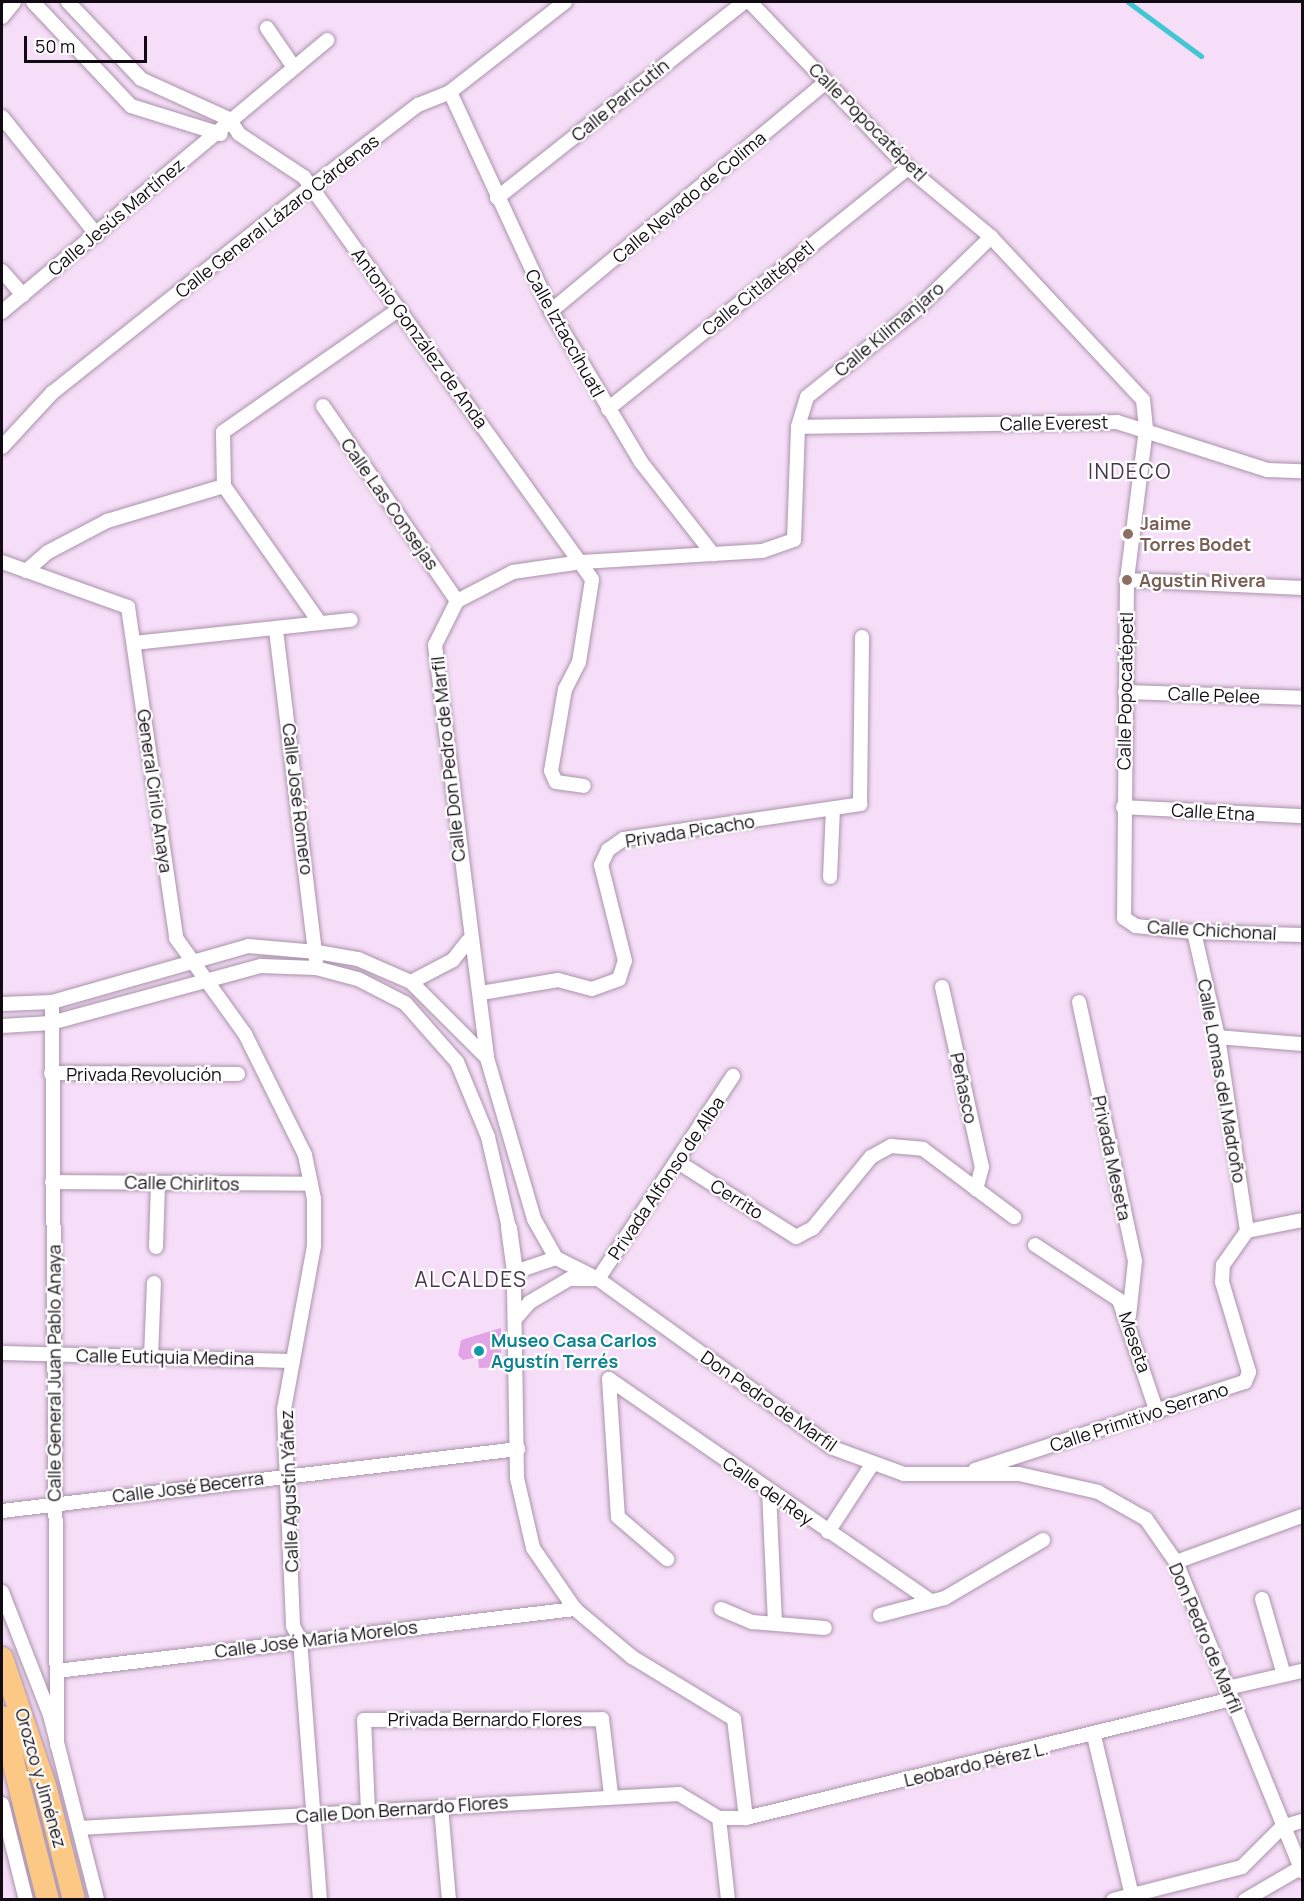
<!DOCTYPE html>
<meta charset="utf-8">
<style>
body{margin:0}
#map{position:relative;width:1304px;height:1901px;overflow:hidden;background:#f6def8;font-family:Manrope,sans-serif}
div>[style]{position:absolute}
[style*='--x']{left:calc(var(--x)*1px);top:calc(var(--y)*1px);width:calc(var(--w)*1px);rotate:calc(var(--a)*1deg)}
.stream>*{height:5px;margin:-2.5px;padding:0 2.5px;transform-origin:2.5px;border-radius:2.5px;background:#40c7d3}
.building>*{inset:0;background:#e2a4e7}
.roads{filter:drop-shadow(0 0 2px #aa93ab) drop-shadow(0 0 2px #aa93ab)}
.minor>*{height:14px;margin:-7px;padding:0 7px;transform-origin:7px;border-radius:7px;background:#fff}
.tertiary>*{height:16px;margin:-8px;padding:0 8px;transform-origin:8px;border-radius:8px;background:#fff}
.trunk>*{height:22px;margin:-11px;padding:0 11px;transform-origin:11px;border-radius:11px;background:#fcc886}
.dots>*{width:16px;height:16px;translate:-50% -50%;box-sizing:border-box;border:3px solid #fff;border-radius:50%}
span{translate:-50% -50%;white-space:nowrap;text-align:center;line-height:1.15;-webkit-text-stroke:4.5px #fff;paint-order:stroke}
.street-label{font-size:18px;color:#130b14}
.education-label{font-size:18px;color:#785e54;font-weight:700}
.left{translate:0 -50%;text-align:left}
.culture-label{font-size:18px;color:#0d838f;font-weight:700}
.quarter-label{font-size:21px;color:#4a374c;letter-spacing:1.5px}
.frame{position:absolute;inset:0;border:3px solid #130b14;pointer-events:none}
.scale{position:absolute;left:24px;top:36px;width:123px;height:27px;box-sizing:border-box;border:3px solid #130b14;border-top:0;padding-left:8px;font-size:18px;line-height:21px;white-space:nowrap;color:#130b14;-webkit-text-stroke:4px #fff;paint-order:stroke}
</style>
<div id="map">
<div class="stream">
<i style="--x:1128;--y:2;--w:91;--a:36.5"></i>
</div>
<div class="building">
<i style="clip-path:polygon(501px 1328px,501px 1367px,479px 1368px,478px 1357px,463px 1360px,458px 1355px,461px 1340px)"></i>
</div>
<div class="roads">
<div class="minor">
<i style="--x:33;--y:2;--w:143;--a:46.7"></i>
<i style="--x:131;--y:106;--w:94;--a:17.3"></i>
<i style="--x:68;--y:2;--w:106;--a:46.5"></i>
<i style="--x:141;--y:79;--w:97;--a:24.4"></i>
<i style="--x:750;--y:2;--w:229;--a:46.4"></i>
<i style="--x:908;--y:168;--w:108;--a:39.7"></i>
<i style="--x:991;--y:237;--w:223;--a:47"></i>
<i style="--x:1143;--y:400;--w:29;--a:84"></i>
<i style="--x:1146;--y:429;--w:152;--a:97.2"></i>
<i style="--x:1127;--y:580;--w:338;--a:90.5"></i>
<i style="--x:1124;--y:918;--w:14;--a:34"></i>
<i style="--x:1136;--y:926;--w:58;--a:5.9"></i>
<i style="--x:1194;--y:932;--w:108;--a:1.6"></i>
<i style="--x:2;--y:17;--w:19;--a:-51"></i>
<i style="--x:267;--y:28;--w:46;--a:55.6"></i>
<i style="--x:450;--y:92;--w:241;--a:65.2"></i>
<i style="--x:551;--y:311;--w:176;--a:59.2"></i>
<i style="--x:641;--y:462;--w:117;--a:52"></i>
<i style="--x:2;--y:117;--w:151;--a:51.2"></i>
<i style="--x:229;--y:119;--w:18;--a:56"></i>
<i style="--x:239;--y:134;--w:78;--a:33.5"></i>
<i style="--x:304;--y:177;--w:495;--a:54.4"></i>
<i style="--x:592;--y:580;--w:83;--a:99"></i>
<i style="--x:579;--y:662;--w:30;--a:117"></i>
<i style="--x:565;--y:689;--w:83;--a:99.7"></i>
<i style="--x:551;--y:771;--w:12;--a:66"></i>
<i style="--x:556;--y:782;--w:28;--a:8"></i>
<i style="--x:497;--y:198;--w:315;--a:-38.4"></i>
<i style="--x:991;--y:237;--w:102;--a:135.8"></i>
<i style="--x:918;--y:308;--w:142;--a:141.3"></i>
<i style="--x:807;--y:397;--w:31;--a:107"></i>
<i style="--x:798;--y:427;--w:113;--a:92"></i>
<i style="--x:794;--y:540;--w:34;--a:161"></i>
<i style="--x:762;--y:551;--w:180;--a:176.5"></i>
<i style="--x:582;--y:562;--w:70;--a:171.8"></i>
<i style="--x:513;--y:572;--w:63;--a:152.6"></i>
<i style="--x:457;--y:601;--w:49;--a:116.6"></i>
<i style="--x:435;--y:645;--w:416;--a:82.8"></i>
<i style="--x:487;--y:1058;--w:168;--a:73.7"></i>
<i style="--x:534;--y:1219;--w:45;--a:60.6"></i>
<i style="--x:556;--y:1258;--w:47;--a:26.6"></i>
<i style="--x:598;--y:1279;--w:289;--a:35.7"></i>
<i style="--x:833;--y:1448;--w:76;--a:20.1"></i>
<i style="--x:904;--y:1474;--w:115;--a:0"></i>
<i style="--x:1019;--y:1474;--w:81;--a:12.8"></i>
<i style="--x:1098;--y:1492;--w:55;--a:29.4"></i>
<i style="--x:1146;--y:1519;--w:52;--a:55.1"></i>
<i style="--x:1176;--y:1562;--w:334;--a:67.8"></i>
<i style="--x:2;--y:271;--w:32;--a:49"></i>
<i style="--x:551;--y:311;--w:358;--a:-39.8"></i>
<i style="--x:2;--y:312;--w:424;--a:-39.9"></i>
<i style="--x:323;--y:406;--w:237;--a:55.5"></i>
<i style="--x:608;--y:409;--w:385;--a:-38.8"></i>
<i style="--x:798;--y:427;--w:319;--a:-0.9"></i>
<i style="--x:1117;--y:422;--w:157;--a:17.7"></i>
<i style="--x:1267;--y:470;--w:35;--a:2"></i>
<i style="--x:2;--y:447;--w:74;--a:-47.2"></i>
<i style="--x:52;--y:393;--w:331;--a:-38.5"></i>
<i style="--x:311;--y:187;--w:135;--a:-37.5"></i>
<i style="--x:418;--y:105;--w:35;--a:-22"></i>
<i style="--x:450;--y:92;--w:146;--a:-38"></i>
<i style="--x:224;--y:486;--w:54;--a:-91.1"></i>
<i style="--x:223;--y:432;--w:215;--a:-34.9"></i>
<i style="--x:224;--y:486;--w:167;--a:55"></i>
<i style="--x:2;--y:562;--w:134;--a:19.7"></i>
<i style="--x:128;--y:607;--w:334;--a:81.7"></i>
<i style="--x:176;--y:938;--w:118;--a:54.3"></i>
<i style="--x:245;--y:1034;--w:135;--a:63.6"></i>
<i style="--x:305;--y:1155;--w:45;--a:78.4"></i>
<i style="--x:314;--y:1199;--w:47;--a:90"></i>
<i style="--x:314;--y:1246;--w:167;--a:100.4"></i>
<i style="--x:284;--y:1410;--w:216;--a:87.6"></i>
<i style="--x:293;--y:1626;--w:16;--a:63"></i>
<i style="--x:300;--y:1640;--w:261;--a:85.6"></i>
<i style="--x:26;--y:571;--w:29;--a:-41"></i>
<i style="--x:48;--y:552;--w:67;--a:-27.7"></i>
<i style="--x:107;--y:521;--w:122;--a:-16.7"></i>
<i style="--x:1127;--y:580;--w:175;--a:2.6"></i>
<i style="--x:276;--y:630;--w:333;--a:83.1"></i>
<i style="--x:134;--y:643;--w:218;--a:-6.1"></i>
<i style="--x:1125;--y:692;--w:177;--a:1.9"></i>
<i style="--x:1123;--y:807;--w:179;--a:2.9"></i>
<i style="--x:830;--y:877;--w:68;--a:-87.5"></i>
<i style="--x:1194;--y:932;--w:108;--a:77.1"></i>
<i style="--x:1218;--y:1037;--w:196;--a:81.5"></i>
<i style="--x:411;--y:982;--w:47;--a:-27.6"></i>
<i style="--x:453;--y:960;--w:24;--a:-52"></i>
<i style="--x:942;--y:987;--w:184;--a:77.5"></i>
<i style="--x:982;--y:1167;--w:23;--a:105"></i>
<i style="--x:481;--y:993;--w:78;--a:-9.6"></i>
<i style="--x:558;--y:980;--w:35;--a:15"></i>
<i style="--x:592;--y:989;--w:29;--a:-20"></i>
<i style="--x:619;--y:979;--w:19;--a:-72"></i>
<i style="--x:625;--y:961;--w:99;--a:-104"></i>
<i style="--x:601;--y:865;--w:17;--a:-65"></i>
<i style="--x:608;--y:850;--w:19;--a:-35"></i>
<i style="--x:624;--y:839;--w:239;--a:-8.4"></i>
<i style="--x:860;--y:804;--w:167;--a:-89.3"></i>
<i style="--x:52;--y:1002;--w:743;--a:89.61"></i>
<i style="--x:1079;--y:1002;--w:265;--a:77.8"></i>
<i style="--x:1135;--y:1261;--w:55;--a:96.2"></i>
<i style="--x:2;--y:1004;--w:50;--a:-2.3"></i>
<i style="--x:52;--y:1002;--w:204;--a:-15.9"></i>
<i style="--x:248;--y:946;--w:69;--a:5"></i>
<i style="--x:317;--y:952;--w:42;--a:9.7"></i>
<i style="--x:358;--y:959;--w:58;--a:23.5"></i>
<i style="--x:411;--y:982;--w:107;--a:45"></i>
<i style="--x:2;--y:1026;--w:49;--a:-3.5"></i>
<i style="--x:51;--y:1023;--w:218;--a:-15.2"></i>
<i style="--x:261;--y:966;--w:55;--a:2.1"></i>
<i style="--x:316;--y:968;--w:43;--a:14.7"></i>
<i style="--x:358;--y:979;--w:53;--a:27.1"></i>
<i style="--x:405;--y:1003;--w:79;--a:48.6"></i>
<i style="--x:457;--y:1062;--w:81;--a:67.5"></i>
<i style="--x:488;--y:1137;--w:93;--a:77"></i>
<i style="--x:1218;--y:1037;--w:84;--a:4.8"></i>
<i style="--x:51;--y:1073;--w:187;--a:0.3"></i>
<i style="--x:678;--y:1162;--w:140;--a:32.4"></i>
<i style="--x:796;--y:1237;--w:19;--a:-28"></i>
<i style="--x:813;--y:1228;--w:92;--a:-50.8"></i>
<i style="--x:871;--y:1157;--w:23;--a:-29"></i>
<i style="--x:891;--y:1146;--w:32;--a:5"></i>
<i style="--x:923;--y:1149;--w:114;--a:36.8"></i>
<i style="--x:52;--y:1182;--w:259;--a:0.4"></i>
<i style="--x:1035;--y:1245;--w:100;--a:33.2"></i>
<i style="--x:1119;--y:1300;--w:118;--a:71.3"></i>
<i style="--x:156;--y:1247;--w:64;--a:-88.2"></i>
<i style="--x:556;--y:1258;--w:43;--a:161.1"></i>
<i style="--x:515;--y:1272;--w:15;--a:94"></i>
<i style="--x:514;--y:1287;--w:191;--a:89.1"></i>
<i style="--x:517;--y:1478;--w:72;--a:77.1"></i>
<i style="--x:533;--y:1548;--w:74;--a:55.5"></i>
<i style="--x:575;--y:1609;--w:75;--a:40.1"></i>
<i style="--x:632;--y:1657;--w:119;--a:31.3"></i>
<i style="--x:734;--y:1719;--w:100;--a:83.1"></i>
<i style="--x:598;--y:1279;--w:244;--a:-56.4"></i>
<i style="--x:516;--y:1318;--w:21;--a:-49"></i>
<i style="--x:530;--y:1302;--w:45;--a:-30.5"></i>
<i style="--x:569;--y:1279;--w:27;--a:0"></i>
<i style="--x:2;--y:1353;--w:291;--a:1.6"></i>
<i style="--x:151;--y:1357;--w:74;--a:-87.7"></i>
<i style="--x:609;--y:1379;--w:389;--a:34.6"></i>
<i style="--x:609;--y:1379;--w:138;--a:86.3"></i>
<i style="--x:618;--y:1517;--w:65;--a:40.6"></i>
<i style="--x:975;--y:1470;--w:284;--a:-18.1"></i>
<i style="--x:1245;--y:1382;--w:11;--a:-68"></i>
<i style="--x:1249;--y:1372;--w:94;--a:-106.7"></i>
<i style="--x:1222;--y:1282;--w:17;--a:-87"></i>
<i style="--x:1223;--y:1265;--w:42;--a:-54.8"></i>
<i style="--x:1247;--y:1231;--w:56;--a:-11.3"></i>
<i style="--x:769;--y:1491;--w:132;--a:87.4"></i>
<i style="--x:2;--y:1511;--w:520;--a:-6.85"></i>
<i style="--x:828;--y:1532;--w:82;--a:-56.9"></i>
<i style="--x:1176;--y:1562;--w:134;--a:-20.1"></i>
<i style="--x:2;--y:1592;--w:132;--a:68.7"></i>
<i style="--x:50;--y:1715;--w:191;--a:75.7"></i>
<i style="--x:1262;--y:1599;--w:79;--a:73.9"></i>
<i style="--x:721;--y:1609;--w:34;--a:23"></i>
<i style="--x:752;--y:1622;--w:73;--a:4.7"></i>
<i style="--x:880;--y:1615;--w:67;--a:-14.7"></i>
<i style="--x:945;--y:1598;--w:114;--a:-30.6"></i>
<i style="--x:57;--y:1671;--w:522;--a:-6.83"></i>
<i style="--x:1227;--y:1688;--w:77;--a:-12.8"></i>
<i style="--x:1094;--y:1736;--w:164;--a:76.6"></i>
<i style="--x:2;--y:1804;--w:99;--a:76"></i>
<i style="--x:441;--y:1807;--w:93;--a:85.1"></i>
<i style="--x:368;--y:1811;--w:91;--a:-92.5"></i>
<i style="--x:364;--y:1720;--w:238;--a:-0.2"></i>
<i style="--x:602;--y:1719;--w:77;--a:83.2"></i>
<i style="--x:719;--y:1818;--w:27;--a:0"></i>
<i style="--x:746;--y:1818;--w:500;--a:-13.76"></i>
<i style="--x:719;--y:1818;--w:82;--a:83.7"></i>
<i style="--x:79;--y:1828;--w:601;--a:-3.24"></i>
<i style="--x:679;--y:1794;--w:47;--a:31"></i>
<i style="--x:1113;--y:1900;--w:133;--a:-14.3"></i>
<i style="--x:1242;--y:1867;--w:57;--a:-45"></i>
<i style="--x:1282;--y:1827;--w:21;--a:-17"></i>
<i style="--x:1245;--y:1900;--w:66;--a:-30.1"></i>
</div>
<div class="tertiary">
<i style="--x:509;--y:1228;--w:44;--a:82.2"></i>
</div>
<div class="trunk">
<i style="--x:2;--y:1658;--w:138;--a:71.4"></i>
<i style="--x:46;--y:1789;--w:114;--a:75.8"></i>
<i style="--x:2;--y:1717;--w:189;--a:75.9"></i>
</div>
</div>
<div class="dots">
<i style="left:1128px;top:534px;background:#8d6e63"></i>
<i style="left:1127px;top:580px;background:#8d6e63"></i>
<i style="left:479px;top:1351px;background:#0f9aa8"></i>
</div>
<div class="street-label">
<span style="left:620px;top:100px;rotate:-39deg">Calle Paricutín</span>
<span style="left:868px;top:122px;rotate:45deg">Calle Popocatépetl</span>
<span style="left:689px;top:197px;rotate:-40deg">Calle Nevado de Colima</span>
<span style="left:277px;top:216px;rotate:-38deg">Calle General Lázaro Cárdenas</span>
<span style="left:116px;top:217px;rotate:-40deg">Calle Jesús Martínez</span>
<span style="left:758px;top:288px;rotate:-39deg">Calle Citlaltépetl</span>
<span style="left:889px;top:329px;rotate:-40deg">Calle Kilimanjaro</span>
<span style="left:565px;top:333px;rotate:61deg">Calle Iztaccíhuatl</span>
<span style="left:420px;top:338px;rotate:54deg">Antonio González de Anda</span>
<span style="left:1054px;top:423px;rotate:-1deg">Calle Everest</span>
<span style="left:390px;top:504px;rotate:55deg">Calle Las Consejas</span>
<span style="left:1125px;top:691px;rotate:-89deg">Calle Popocatépetl</span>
<span style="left:1214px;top:695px;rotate:2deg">Calle Pelee</span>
<span style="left:448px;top:759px;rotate:-96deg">Calle Don Pedro de Marfil</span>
<span style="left:155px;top:791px;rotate:82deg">General Cirilo Anaya</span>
<span style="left:298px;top:799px;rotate:83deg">Calle José Romero</span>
<span style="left:1213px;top:812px;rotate:3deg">Calle Etna</span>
<span style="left:690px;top:831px;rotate:-9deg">Privada Picacho</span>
<span style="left:1212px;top:930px;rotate:3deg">Calle Chichonal</span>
<span style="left:144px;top:1074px">Privada Revolución</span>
<span style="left:1222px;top:1081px;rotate:80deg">Calle Lomas del Madroño</span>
<span style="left:964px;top:1088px;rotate:78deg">Peñasco</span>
<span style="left:1112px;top:1158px;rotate:78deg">Privada Meseta</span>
<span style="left:666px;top:1178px;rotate:-56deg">Privada Alfonso de Alba</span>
<span style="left:182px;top:1183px;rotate:1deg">Calle Chirlitos</span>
<span style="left:737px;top:1199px;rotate:32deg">Cerrito</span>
<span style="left:1135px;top:1342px;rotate:71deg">Meseta</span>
<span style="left:165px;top:1357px;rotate:1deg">Calle Eutiquia Medina</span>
<span style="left:54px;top:1373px;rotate:-90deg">Calle General Juan Pablo Anaya</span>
<span style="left:769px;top:1401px;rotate:35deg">Don Pedro de Marfil</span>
<span style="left:1139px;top:1417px;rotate:-18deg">Calle Primitivo Serrano</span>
<span style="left:188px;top:1487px;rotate:-7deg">Calle José Becerra</span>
<span style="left:289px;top:1491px;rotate:-92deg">Calle Agustín Yáñez</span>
<span style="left:768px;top:1491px;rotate:35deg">Calle del Rey</span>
<span style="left:1206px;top:1638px;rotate:67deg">Don Pedro de Marfil</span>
<span style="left:316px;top:1639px;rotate:-7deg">Calle José María Morelos</span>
<span style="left:485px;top:1719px">Privada Bernardo Flores</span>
<span style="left:976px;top:1764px;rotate:-13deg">Leobardo Pérez L.</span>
<span style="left:41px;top:1778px;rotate:74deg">Orozco y Jiménez</span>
<span style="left:402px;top:1809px;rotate:-4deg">Calle Don Bernardo Flores</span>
</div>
<div class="education-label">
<span class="left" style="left:1140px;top:534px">Jaime<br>Torres Bodet</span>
<span class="left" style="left:1139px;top:580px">Agustin Rivera</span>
</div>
<div class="culture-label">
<span class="left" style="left:491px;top:1351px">Museo Casa Carlos<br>Agustín Terrés</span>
</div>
<div class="quarter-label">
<span style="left:1130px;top:471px">INDECO</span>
<span style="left:471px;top:1279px">ALCALDES</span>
</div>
<div class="frame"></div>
<div class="scale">50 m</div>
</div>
